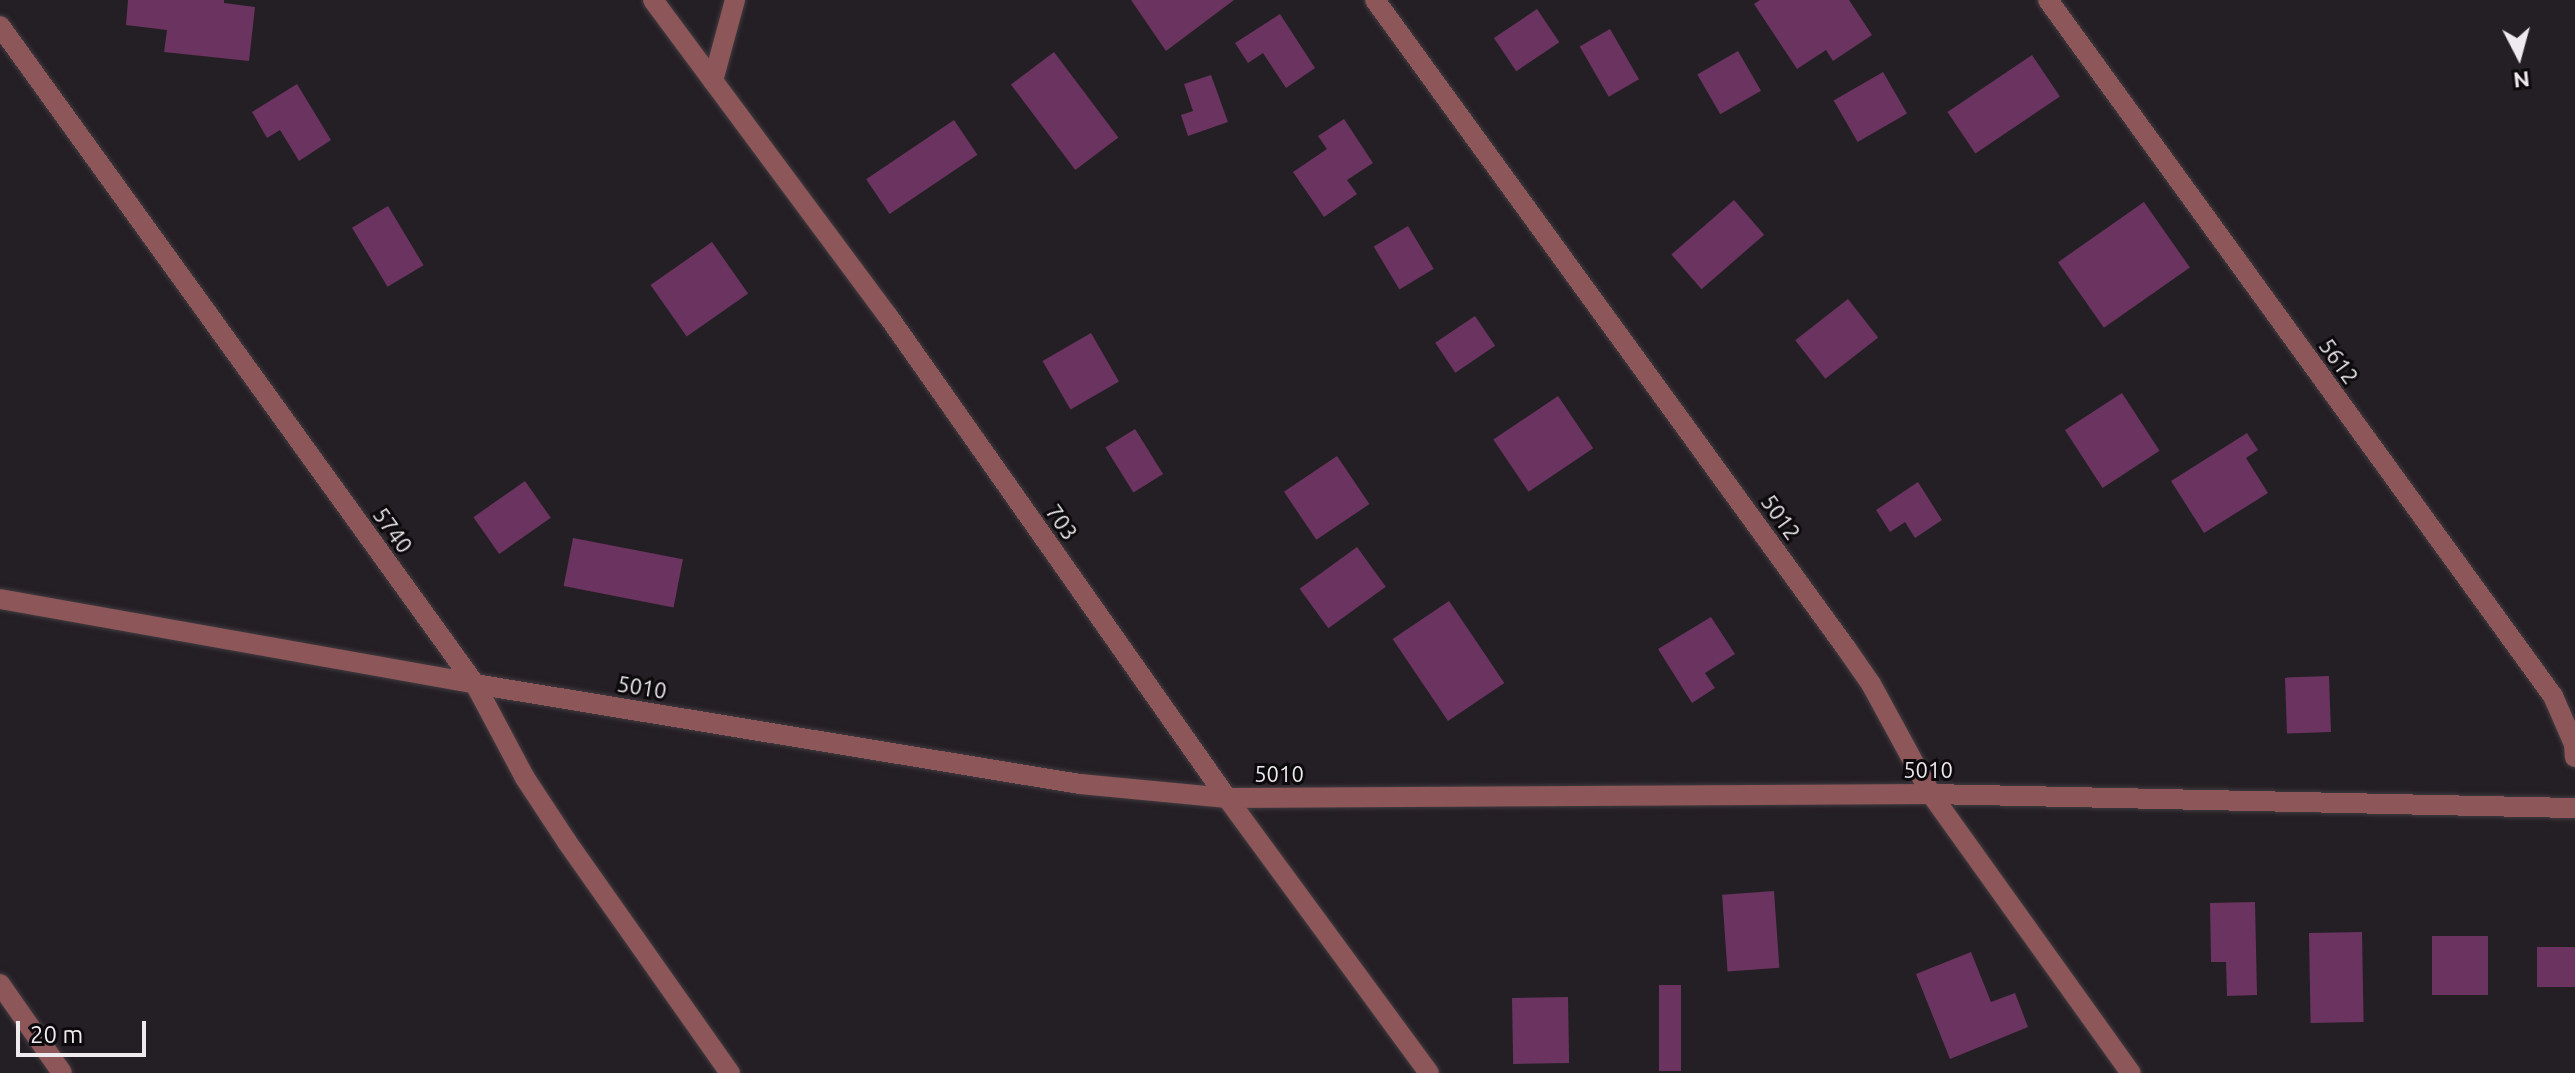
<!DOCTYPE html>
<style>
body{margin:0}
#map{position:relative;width:2575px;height:1073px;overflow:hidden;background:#241f24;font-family:Ubuntu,sans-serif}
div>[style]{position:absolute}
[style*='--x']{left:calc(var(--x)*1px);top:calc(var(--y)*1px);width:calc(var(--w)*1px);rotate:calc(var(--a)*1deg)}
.building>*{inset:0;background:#6b3360;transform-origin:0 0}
.roads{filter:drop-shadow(0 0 2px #403b40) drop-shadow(0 0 2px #403b40)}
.minor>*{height:20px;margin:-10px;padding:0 10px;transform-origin:10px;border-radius:10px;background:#8d5759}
span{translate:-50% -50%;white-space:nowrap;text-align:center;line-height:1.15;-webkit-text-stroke:6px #0c0a0c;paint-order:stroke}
.street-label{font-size:22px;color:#eeeaee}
.north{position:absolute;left:2479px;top:16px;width:80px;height:80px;-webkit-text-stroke:6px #0c0a0c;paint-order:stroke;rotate:174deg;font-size:22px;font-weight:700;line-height:32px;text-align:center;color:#eeeaee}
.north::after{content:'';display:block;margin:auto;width:28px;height:36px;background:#eeeaee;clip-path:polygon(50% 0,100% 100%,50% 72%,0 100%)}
.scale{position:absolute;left:16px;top:1021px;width:130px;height:36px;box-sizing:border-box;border:4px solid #eeeaee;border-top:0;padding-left:10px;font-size:24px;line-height:28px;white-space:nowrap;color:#eeeaee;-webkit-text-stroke:6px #0c0a0c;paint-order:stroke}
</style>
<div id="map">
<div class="building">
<i style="clip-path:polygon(128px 0,224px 0,224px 3px,255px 7px,249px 61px,164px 52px,167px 30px,126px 25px)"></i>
<i style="clip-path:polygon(1131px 0,1234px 0,1166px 51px)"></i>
<i style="clip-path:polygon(1760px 0,1849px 0,1872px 35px,1833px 61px,1826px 50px,1797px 69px,1754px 4px)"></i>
<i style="left:1537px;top:9px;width:40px;height:52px;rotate:56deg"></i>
<i style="clip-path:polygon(1280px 14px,1315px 68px,1286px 88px,1263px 53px,1248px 63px,1235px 43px)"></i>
<i style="left:1610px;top:29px;width:58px;height:35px;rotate:60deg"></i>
<i style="left:1738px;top:51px;width:46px;height:47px;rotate:60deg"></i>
<i style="left:1054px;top:52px;width:107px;height:54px;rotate:53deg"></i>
<i style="left:2032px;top:55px;width:50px;height:102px;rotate:56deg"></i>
<i style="left:1883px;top:72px;width:48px;height:57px;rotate:60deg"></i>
<i style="clip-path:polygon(1211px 75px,1228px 122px,1188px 136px,1181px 115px,1193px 111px,1184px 84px)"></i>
<i style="clip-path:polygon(297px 84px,331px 140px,299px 161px,280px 130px,267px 138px,252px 112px)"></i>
<i style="clip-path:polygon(1344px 119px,1373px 163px,1347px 180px,1357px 194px,1324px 217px,1293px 172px,1327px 149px,1318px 136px)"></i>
<i style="left:954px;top:120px;width:42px;height:106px;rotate:56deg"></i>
<i style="left:1734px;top:200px;width:46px;height:83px;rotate:49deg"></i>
<i style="left:2144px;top:202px;width:80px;height:105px;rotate:55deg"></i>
<i style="left:388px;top:206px;width:69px;height:42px;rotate:59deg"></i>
<i style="left:1408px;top:226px;width:50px;height:40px;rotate:59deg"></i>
<i style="left:712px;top:242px;width:63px;height:75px;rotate:55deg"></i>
<i style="left:1848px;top:299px;width:49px;height:67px;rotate:52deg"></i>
<i style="left:1475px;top:316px;width:36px;height:48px;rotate:56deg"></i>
<i style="left:1091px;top:333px;width:56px;height:56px;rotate:60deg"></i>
<i style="left:2122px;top:393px;width:69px;height:68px;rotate:57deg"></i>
<i style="left:1558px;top:396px;width:63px;height:78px;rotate:56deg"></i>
<i style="left:1135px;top:429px;width:53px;height:35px;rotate:58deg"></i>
<i style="clip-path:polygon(2247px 433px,2258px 450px,2246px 458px,2268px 493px,2204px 533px,2171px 481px)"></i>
<i style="left:1337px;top:456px;width:58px;height:64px;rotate:56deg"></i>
<i style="left:525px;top:481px;width:45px;height:63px;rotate:55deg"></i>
<i style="clip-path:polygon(1918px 482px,1942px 520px,1915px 538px,1905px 522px,1890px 532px,1876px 510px)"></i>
<i style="left:573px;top:538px;width:112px;height:49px;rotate:11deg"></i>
<i style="left:1357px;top:547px;width:49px;height:71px;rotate:54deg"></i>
<i style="left:1449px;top:601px;width:99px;height:68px;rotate:56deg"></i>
<i style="clip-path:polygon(1711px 617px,1735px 654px,1705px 673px,1715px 688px,1692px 703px,1658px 649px)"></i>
<i style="left:2329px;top:676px;width:56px;height:44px;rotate:88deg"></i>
<i style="left:1774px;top:891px;width:77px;height:52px;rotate:86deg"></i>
<i style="clip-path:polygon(2255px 902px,2257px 995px,2227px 996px,2226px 962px,2211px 962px,2210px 903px)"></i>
<i style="left:2362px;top:932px;width:90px;height:53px;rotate:89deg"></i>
<i style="left:2432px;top:936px;width:56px;height:59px"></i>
<i style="left:2575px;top:947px;width:40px;height:38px;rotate:90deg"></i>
<i style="clip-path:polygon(1971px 952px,1991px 1002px,2015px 993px,2028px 1027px,1950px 1059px,1916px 974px)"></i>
<i style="left:1659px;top:985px;width:22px;height:86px"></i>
<i style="left:1568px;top:997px;width:66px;height:56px;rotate:89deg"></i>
</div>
<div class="roads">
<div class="minor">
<i style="--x:653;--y:0;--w:394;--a:53.4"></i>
<i style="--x:888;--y:316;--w:589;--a:54.88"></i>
<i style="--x:1227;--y:798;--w:341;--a:53.7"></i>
<i style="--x:1375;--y:0;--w:801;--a:53.99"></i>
<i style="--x:1846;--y:648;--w:44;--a:55.2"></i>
<i style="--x:1871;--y:684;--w:125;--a:61.4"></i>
<i style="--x:1931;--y:794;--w:343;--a:54.4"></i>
<i style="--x:2048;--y:0;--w:860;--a:54.04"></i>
<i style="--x:2553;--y:696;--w:52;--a:66.4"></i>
<i style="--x:2574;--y:744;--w:13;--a:86"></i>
<i style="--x:0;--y:26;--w:812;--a:54.18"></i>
<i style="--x:475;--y:684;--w:106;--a:62"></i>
<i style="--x:525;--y:778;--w:77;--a:56.7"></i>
<i style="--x:567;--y:842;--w:283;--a:54.8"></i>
<i style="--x:713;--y:81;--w:84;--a:-74.8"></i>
<i style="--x:0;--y:599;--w:483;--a:10.1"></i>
<i style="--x:475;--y:684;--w:613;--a:9.39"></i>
<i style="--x:1080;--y:784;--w:148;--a:5.4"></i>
<i style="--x:1227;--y:798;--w:704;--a:-0.33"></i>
<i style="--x:1931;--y:794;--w:644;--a:1.25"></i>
<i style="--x:0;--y:984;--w:108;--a:55.1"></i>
</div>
</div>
<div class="street-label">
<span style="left:2339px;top:361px;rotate:54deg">5612</span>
<span style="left:1781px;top:517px;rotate:54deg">5012</span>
<span style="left:1062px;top:522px;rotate:55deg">703</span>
<span style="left:393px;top:530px;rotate:54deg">5740</span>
<span style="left:642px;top:687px;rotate:9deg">5010</span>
<span style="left:1928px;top:770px">5010</span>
<span style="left:1279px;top:774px">5010</span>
</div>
<div class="north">N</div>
<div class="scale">20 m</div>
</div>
